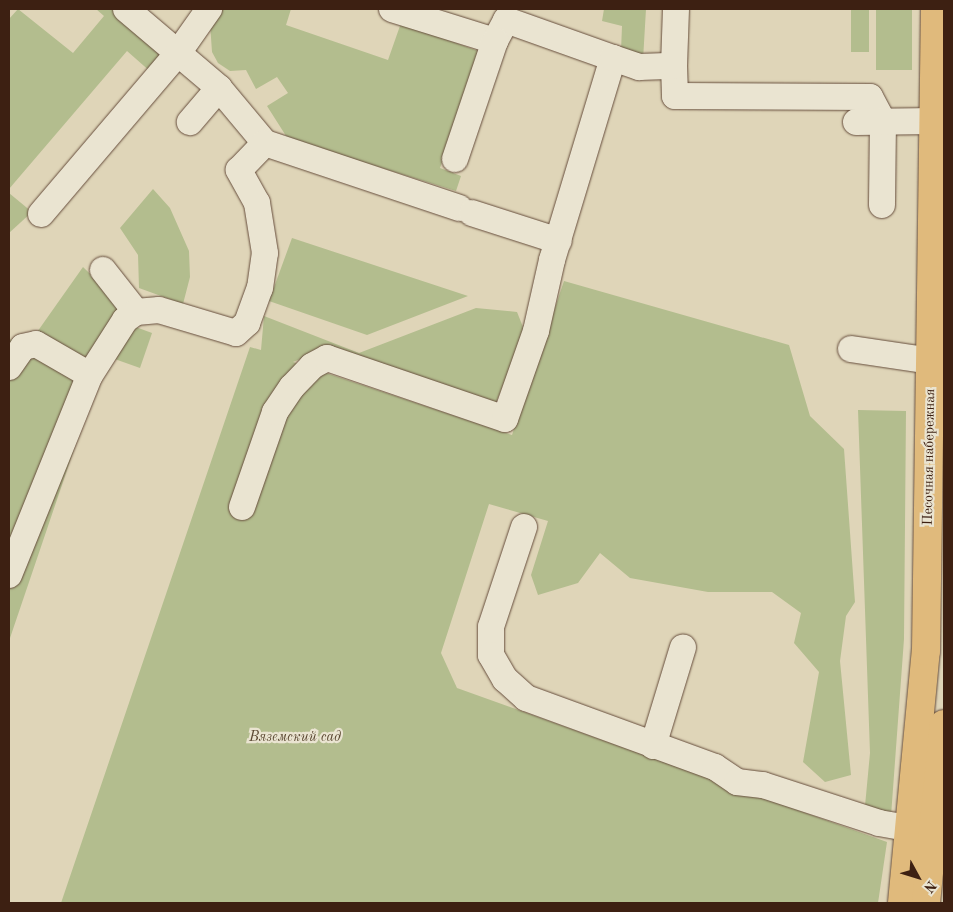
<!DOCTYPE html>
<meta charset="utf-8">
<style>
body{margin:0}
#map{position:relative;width:953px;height:912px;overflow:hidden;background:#dfd5b8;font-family:"Old Standard TT",serif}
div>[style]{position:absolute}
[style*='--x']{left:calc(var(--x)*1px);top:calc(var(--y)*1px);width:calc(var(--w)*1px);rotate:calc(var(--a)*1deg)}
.green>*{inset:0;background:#b3bd8e;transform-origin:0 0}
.roads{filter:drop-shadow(0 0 1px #664d3c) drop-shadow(0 0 1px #664d3c)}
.minor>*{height:26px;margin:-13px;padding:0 13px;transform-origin:13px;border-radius:13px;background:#eae4d1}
.major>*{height:28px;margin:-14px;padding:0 14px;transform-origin:14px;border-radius:14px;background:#e0ba7c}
span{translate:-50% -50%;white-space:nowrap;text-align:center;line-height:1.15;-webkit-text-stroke:4.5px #eae4d1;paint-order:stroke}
.street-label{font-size:14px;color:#3d2012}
.park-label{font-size:14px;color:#5a4731;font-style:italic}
.frame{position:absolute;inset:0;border:10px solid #3d2012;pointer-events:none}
.north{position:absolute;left:893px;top:852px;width:50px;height:50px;-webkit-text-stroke:4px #eae4d1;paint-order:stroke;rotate:129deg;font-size:14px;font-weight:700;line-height:20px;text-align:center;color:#3d2012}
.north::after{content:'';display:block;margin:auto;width:18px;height:22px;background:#3d2012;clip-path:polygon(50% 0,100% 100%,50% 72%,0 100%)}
</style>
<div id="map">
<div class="green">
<i style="clip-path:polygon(18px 9px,73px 53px,104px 16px,96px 9px,113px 9px,168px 54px,152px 73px,127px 51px,9px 189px,9px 19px)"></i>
<i style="clip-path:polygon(219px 9px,291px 9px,286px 25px,388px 60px,401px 23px,481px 52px,440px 168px,461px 176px,456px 191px,288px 139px,267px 106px,288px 93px,277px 77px,256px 89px,246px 70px,230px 71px,218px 63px,212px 52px,210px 23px)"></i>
<i style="clip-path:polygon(604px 9px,646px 9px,643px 60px,621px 51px,622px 26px,602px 21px)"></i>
<i style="left:851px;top:9px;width:18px;height:43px"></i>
<i style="left:876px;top:9px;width:36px;height:61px"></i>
<i style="clip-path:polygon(153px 189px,170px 208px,189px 251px,190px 277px,183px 304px,139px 288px,138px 255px,120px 228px)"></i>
<i style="clip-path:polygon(9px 193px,32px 212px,9px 233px)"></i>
<i style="clip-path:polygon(292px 238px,386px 269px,468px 296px,367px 335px,269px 301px)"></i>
<i style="clip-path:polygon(83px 267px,119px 302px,101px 370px,9px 641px,9px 338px,17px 345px,35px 335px)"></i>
<i style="clip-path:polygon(564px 281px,789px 345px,810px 416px,844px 449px,855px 602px,846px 616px,840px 661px,851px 775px,825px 782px,803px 762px,819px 672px,794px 643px,801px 613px,772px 592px,708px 592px,630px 578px,600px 553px,578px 583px,538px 595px,531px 575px,548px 521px,489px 504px,441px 653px,457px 688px,887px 842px,878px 903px,61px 903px,250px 347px,261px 350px,264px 316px,359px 353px,476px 308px,517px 312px,525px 332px,495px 405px,325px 349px,293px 362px,512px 435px)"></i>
<i style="clip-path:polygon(133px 326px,152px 333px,140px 368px,109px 357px)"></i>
<i style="clip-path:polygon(858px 410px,906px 411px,904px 639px,891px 816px,865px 806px,870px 753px)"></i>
</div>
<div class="roads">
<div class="minor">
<i style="--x:126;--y:9;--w:122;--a:40.3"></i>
<i style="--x:219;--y:88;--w:45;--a:130.5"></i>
<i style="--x:392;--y:9;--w:108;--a:17.3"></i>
<i style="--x:495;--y:41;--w:24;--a:-62"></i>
<i style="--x:506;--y:20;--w:114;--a:19.6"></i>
<i style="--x:674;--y:66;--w:30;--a:88"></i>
<i style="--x:675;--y:96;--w:195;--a:0.3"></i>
<i style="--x:870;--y:97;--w:27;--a:62"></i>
<i style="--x:883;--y:121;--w:84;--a:90.7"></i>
<i style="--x:219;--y:88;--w:72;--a:50.1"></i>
<i style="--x:265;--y:143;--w:205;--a:18.5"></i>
<i style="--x:856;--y:122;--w:79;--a:-0.7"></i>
<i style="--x:455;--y:159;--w:125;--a:-71.3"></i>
<i style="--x:472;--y:213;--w:91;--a:17.8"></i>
<i style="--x:41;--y:214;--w:211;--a:-49.6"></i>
<i style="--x:178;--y:53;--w:54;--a:-54.8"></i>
<i style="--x:103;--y:270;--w:53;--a:51.8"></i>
<i style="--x:851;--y:349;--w:81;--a:8.5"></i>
<i style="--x:9;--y:367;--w:24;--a:-55"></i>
<i style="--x:23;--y:347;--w:13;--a:-13"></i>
<i style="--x:36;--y:344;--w:62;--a:29.9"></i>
<i style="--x:242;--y:507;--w:101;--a:-70.8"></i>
<i style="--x:275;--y:412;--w:30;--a:-56"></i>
<i style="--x:292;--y:387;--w:29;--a:-46"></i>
<i style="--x:312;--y:366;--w:17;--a:-28"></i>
<i style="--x:327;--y:358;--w:188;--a:18.9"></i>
<i style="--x:505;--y:419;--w:93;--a:-70.6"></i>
<i style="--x:536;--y:331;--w:73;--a:-77.3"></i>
<i style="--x:552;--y:260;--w:211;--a:-73.2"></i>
<i style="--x:613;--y:58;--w:28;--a:19"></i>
<i style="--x:639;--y:67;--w:35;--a:-2"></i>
<i style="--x:674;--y:66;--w:57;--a:-88"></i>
<i style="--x:524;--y:527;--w:105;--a:108.3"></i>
<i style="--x:491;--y:627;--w:28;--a:90"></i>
<i style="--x:491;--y:655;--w:28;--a:60"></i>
<i style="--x:505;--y:679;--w:28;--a:42"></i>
<i style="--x:526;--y:698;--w:201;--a:20.1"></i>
<i style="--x:715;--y:767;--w:27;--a:34"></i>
<i style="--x:737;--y:782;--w:26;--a:7"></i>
<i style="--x:763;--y:785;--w:122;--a:18.1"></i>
<i style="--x:879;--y:823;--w:34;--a:10"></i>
<i style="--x:9;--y:575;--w:216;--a:-68"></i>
<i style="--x:90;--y:375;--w:65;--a:-57.5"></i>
<i style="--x:125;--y:320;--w:14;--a:-36"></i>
<i style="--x:136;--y:312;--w:23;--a:-5"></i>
<i style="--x:159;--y:310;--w:80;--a:16.6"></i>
<i style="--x:236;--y:333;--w:15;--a:-42"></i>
<i style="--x:247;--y:323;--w:37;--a:-70"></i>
<i style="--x:260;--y:288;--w:35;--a:-82"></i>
<i style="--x:265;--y:253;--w:51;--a:-99.1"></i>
<i style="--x:257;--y:203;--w:38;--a:-119"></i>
<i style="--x:239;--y:170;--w:37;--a:-46"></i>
<i style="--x:653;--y:746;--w:103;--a:-73.1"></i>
</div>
<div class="major">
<i style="--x:902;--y:903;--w:253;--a:-84.6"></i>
<i style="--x:926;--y:651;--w:642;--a:-89.2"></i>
<i style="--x:926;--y:903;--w:180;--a:-84.3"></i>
</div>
</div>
<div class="street-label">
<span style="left:929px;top:457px;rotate:-89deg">Песочная набережная</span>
</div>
<div class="park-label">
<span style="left:295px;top:737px">Вяземский сад</span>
</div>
<div class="frame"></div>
<div class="north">N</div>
</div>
